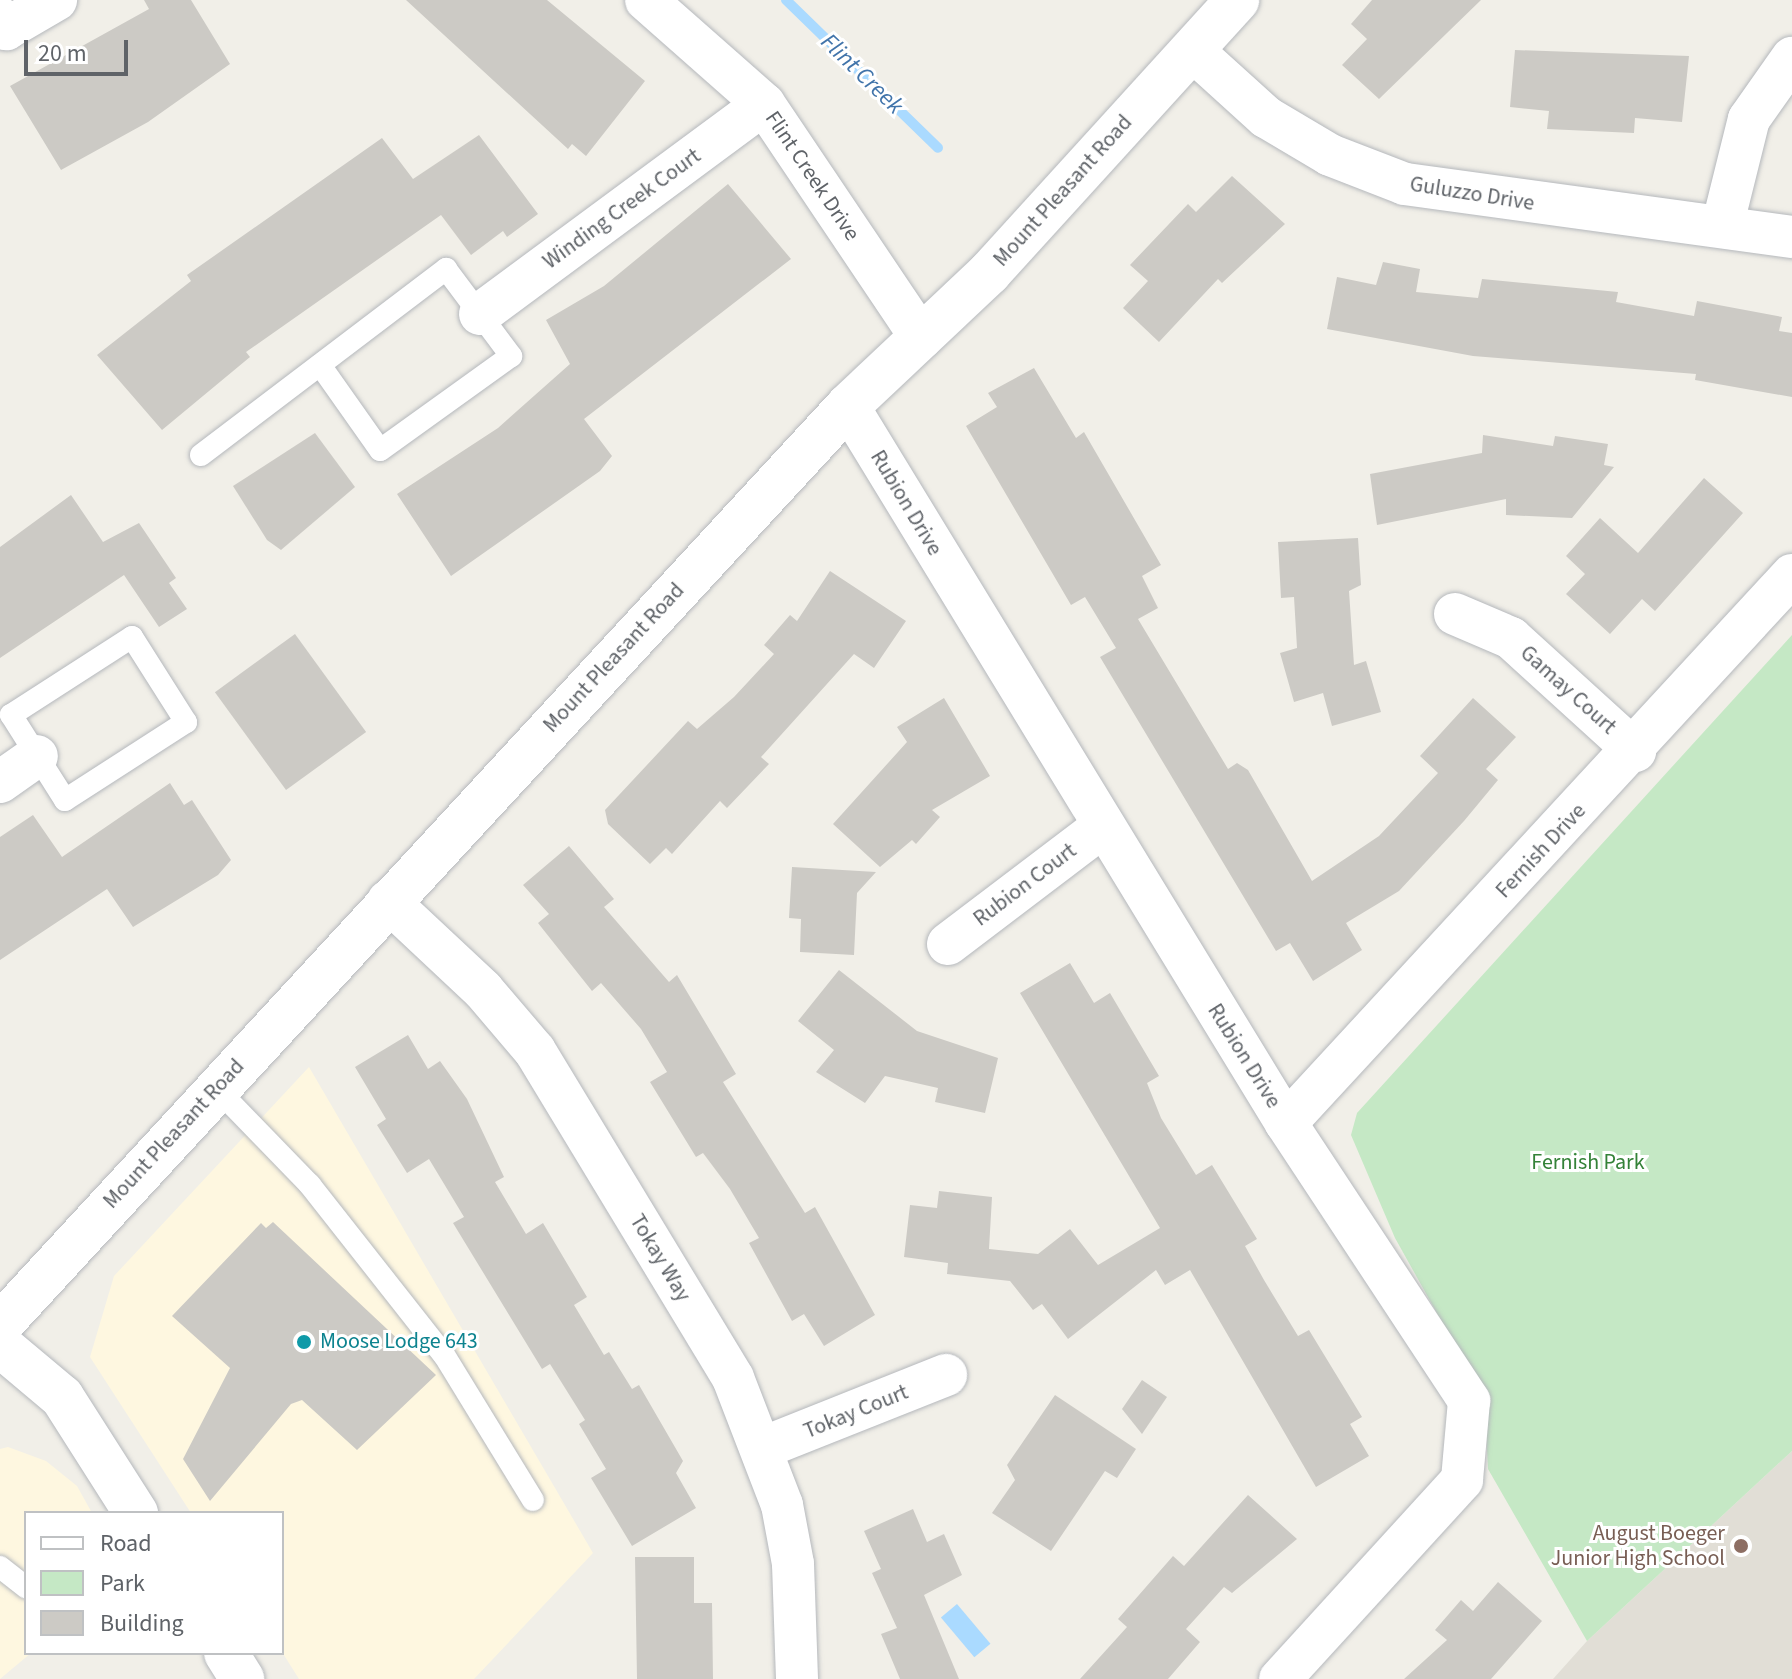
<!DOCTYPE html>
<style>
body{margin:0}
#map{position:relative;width:1792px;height:1679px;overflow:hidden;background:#f1efe8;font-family:"Source Sans 3",sans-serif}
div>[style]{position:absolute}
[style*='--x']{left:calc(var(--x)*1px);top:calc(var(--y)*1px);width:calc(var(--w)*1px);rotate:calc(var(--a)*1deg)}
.commercial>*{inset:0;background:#fef7e0}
.education>*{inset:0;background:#e1ded6}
.green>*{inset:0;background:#c5e8c5}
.water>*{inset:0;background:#aadaff;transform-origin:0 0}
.stream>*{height:10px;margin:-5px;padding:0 5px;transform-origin:5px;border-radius:5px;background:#aadaff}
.building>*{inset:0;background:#cccac5;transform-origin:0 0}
.roads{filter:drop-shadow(0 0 2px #b5b8bc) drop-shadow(0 0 2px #b5b8bc)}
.lane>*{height:22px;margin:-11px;padding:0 11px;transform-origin:11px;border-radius:11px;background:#fff}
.street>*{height:42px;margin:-21px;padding:0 21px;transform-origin:21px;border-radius:21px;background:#fff}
.secondary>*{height:44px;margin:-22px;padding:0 22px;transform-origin:22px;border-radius:22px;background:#fff}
.dots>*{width:22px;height:22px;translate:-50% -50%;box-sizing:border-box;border:4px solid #fff;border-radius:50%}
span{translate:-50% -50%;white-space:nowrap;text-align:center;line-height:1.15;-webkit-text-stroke:6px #fff;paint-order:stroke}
.street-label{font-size:22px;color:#5f6368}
.park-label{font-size:22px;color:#348238}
.culture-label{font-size:22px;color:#0d838f}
.left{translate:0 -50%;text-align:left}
.education-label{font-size:22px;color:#785e54}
.right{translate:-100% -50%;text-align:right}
.water-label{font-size:24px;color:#4174aa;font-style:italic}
.legend{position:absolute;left:24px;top:1511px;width:260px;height:144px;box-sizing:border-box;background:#fff;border:2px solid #bfc1c3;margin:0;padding:10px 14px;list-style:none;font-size:24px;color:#5f6368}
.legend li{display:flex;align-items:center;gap:16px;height:40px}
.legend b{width:40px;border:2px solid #bfc1c3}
.scale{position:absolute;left:24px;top:40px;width:104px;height:36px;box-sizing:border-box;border:4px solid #5f6368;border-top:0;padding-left:10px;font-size:24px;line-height:28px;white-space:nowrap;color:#5f6368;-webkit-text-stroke:6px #fff;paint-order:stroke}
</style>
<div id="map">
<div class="commercial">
<i style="clip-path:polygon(309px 1067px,593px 1553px,474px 1679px,299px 1679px,282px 1652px,282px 1513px,191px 1513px,90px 1357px,114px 1276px)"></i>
<i style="clip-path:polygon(8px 1447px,46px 1461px,77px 1486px,92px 1513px,26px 1513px,31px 1653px,0 1679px,0 1449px)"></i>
</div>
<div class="education">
<i style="clip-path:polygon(1792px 1451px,1792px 1679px,1553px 1679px,1587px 1641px)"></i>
</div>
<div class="green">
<i style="clip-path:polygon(1792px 635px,1792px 1451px,1587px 1641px,1488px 1469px,1486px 1431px,1462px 1358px,1395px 1238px,1351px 1135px,1357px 1113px)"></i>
</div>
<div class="water">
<i style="left:957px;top:1604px;width:52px;height:21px;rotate:50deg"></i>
</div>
<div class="stream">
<i style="--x:786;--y:0;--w:212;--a:44.2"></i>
</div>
<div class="building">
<i style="clip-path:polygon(144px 0,191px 0,230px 64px,148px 122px,61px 170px,10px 86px,149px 9px)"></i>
<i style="clip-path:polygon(406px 0,547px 0,645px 81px,586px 156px,572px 144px,568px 149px)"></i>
<i style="clip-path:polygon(1372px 0,1481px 0,1379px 99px,1342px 65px,1367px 39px,1351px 24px)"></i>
<i style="clip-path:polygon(1515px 50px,1689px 56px,1682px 122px,1635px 118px,1634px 133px,1547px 129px,1549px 111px,1510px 107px)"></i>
<i style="clip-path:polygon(479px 135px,538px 214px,507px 237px,503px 231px,471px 255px,441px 215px,246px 352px,250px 357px,162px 430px,97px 355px,191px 281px,187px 275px,382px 138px,413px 179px)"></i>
<i style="clip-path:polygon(1232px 176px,1285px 224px,1222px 283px,1218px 279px,1159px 342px,1123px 308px,1148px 281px,1130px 265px,1188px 204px,1196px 212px)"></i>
<i style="clip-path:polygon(728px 184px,791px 259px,584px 419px,612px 456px,600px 471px,451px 576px,397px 494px,498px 428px,570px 364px,546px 320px,604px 286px)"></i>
<i style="clip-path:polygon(1383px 262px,1420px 269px,1416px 292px,1478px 298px,1482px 279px,1618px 292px,1616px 302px,1694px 316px,1697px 301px,1782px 317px,1779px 331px,1792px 333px,1792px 397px,1695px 380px,1696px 374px,1473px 356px,1327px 329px,1337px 277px,1376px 285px)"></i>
<i style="clip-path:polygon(1034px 368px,1076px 438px,1084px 432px,1161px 565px,1142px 576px,1158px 608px,1138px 619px,1228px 769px,1237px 763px,1248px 770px,1312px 881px,1379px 836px,1438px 773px,1420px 756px,1473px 698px,1516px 737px,1486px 769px,1498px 780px,1464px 821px,1399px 891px,1346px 923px,1362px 950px,1313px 981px,1290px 943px,1276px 951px,1100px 657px,1116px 648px,1085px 597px,1071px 605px,966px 426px,997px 407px,988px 393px)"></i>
<i style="clip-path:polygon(315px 433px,355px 487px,281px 550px,267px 540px,233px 486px)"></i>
<i style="clip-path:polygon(1483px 435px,1553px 446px,1555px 436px,1608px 444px,1604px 465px,1614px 467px,1572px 518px,1506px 515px,1506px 499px,1377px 525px,1370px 474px,1482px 453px)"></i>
<i style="clip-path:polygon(1704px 478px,1743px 513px,1655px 611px,1642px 599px,1610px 634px,1566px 594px,1585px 574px,1566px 556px,1600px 518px,1638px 553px)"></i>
<i style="clip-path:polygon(71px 495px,103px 542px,139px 523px,176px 578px,169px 583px,187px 609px,159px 627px,124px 575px,0 658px,0 547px)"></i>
<i style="clip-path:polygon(1358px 538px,1361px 585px,1349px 591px,1354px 665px,1366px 661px,1381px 712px,1332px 726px,1323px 693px,1294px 702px,1280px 653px,1297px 648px,1294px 597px,1281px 598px,1278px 542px)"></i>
<i style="clip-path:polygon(830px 571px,906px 621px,874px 668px,854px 654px,761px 757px,769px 764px,727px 808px,720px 801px,672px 854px,666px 848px,650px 864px,608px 824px,605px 810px,688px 721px,697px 729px,734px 697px,774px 654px,764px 645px,790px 615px,797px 621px)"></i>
<i style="left:295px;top:634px;width:121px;height:99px;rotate:54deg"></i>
<i style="clip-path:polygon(944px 698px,990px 776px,932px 810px,940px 817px,916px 844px,912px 840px,880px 867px,833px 824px,907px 742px,897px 727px)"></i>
<i style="clip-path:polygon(170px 783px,184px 805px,192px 800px,231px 860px,218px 875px,133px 927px,107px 889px,0 960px,0 837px,33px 815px,62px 857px)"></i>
<i style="clip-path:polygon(569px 846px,614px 899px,604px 907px,669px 982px,677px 975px,736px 1074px,723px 1082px,805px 1213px,815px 1207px,875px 1315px,824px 1346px,804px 1314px,792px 1321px,749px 1243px,759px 1238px,730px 1189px,703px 1153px,696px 1157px,650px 1082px,667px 1072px,641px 1029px,601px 983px,592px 991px,538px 923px,549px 914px,523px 885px)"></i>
<i style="clip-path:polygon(792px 867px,876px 872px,857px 893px,854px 955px,800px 952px,801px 919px,789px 918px)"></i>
<i style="clip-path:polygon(1070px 963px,1094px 1003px,1110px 993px,1159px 1076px,1147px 1083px,1161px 1118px,1196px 1175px,1212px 1165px,1257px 1239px,1245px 1246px,1264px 1280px,1298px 1336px,1309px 1330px,1362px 1417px,1350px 1424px,1369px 1456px,1316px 1487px,1190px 1270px,1165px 1285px,1156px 1270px,1068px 1339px,1042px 1304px,1033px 1310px,1010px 1281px,947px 1274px,948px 1263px,904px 1257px,910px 1205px,937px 1208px,939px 1191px,992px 1197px,989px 1249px,1038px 1254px,1070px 1229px,1098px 1265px,1160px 1228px,1020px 993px)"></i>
<i style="clip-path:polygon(839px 970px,917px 1031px,998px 1058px,985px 1113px,935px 1102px,938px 1088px,885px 1076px,865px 1103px,816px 1072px,834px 1050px,798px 1021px)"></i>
<i style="clip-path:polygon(408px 1035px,428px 1069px,440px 1061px,467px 1099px,504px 1177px,495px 1182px,526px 1234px,543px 1223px,587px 1297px,574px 1305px,604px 1355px,609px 1352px,632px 1389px,639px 1385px,683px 1461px,676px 1473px,696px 1508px,632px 1546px,591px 1478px,606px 1469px,579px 1424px,585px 1420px,550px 1364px,542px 1369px,453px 1223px,464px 1217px,429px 1159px,407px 1173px,377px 1125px,386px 1119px,355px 1067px)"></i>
<i style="clip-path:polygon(273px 1222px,436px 1375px,357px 1450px,302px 1400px,291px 1404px,210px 1501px,183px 1459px,230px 1368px,172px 1316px,261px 1223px,266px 1228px)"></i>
<i style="clip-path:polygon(1142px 1380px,1167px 1397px,1142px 1434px,1122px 1409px)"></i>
<i style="clip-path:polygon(1055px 1395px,1136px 1449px,1117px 1478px,1105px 1471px,1051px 1551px,992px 1513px,1015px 1480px,1007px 1465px)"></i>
<i style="clip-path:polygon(1248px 1495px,1297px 1539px,1232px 1593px,1224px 1587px,1186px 1629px,1200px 1642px,1168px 1679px,1080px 1679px,1127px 1627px,1118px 1619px,1173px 1556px,1184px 1566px)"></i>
<i style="clip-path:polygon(913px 1509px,927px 1542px,944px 1534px,962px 1575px,924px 1595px,959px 1679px,900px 1679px,881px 1634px,897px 1628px,872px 1573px,881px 1569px,864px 1531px)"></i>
<i style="clip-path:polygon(635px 1557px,694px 1557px,694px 1603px,712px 1603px,713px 1679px,637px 1679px)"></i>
<i style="clip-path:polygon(1498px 1582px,1542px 1621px,1491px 1679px,1404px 1679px,1447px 1640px,1435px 1630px,1461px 1600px,1473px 1611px)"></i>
</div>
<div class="roads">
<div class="lane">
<i style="--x:201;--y:455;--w:308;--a:-37.2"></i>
<i style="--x:446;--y:269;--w:109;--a:53.2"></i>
<i style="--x:511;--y:356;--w:161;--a:144.3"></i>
<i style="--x:380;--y:450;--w:104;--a:-125.2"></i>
<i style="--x:132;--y:637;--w:101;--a:57.6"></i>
<i style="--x:186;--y:722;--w:144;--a:147.2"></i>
<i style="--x:65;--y:800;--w:101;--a:-122.4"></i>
<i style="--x:11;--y:715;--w:144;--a:-32.8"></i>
<i style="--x:217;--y:1089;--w:134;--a:45.9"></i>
<i style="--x:310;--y:1185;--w:216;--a:51.8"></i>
<i style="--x:444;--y:1355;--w:170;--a:58.5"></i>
<i style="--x:0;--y:1567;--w:33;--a:38"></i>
</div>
<div class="street">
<i style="--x:646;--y:0;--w:157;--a:41.4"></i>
<i style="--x:764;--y:104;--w:282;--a:56.1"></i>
<i style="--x:0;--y:18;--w:13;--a:61"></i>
<i style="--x:6;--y:29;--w:58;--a:-30.1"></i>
<i style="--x:1192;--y:50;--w:100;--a:42.2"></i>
<i style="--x:1266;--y:117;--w:74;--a:30.7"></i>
<i style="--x:1330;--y:155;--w:80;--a:21.1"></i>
<i style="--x:1405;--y:184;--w:391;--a:7.8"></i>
<i style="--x:1723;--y:223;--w:107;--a:-76"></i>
<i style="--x:1749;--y:119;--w:75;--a:-54.8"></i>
<i style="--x:480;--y:314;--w:353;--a:-36.5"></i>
<i style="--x:848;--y:406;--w:840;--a:58.58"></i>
<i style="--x:1286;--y:1123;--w:333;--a:56.6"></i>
<i style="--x:1469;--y:1401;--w:79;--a:95.1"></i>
<i style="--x:1462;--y:1480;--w:270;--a:132.4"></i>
<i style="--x:1455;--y:614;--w:61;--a:23.2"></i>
<i style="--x:1511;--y:638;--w:168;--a:42.3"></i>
<i style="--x:0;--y:782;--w:45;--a:-35.1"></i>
<i style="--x:388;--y:901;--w:130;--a:43.1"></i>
<i style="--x:483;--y:990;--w:80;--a:49.6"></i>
<i style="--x:535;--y:1051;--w:382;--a:58.8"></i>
<i style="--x:733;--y:1378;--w:136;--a:68.9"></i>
<i style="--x:782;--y:1505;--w:60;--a:79.4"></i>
<i style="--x:793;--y:1564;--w:115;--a:88"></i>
<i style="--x:948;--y:944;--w:193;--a:-37.2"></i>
<i style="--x:1286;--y:1123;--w:746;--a:-47.28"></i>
<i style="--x:765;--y:1447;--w:195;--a:-21.7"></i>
</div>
<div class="secondary">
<i style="--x:0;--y:1325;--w:1250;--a:-47.3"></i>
<i style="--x:848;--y:406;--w:194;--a:-43.3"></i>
<i style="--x:989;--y:273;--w:369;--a:-47.7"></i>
<i style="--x:0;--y:1345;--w:81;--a:40"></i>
<i style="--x:62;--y:1397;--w:138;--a:57.5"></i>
<i style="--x:226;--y:1653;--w:31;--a:58"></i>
</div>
</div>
<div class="dots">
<i style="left:304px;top:1342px;background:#0f9aa8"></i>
<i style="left:1741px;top:1546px;background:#8d6e63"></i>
</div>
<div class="street-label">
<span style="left:812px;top:176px;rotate:56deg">Flint Creek Drive</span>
<span style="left:1063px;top:191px;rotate:-48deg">Mount Pleasant Road</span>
<span style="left:1472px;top:194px;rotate:9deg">Guluzzo Drive</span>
<span style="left:622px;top:209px;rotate:-36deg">Winding Creek Court</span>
<span style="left:906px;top:503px;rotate:59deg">Rubion Drive</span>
<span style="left:614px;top:658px;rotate:-47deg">Mount Pleasant Road</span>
<span style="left:1568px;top:690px;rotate:42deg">Gamay Court</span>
<span style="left:1541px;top:851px;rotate:-47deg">Fernish Drive</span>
<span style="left:1025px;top:885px;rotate:-37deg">Rubion Court</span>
<span style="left:1244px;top:1056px;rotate:58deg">Rubion Drive</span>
<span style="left:174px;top:1134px;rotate:-47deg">Mount Pleasant Road</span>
<span style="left:660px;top:1258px;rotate:59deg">Tokay Way</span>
<span style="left:856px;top:1412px;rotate:-22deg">Tokay Court</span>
</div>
<div class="park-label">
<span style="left:1588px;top:1163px">Fernish Park</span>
</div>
<div class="culture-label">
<span class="left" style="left:320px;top:1342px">Moose Lodge 643</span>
</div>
<div class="education-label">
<span class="right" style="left:1725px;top:1546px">August Boeger<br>Junior High School</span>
</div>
<div class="water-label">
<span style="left:862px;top:74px;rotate:44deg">Flint Creek</span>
</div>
<ul class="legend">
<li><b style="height:10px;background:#fff"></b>Road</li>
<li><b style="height:22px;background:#c5e8c5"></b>Park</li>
<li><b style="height:22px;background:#cccac5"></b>Building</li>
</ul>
<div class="scale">20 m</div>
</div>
